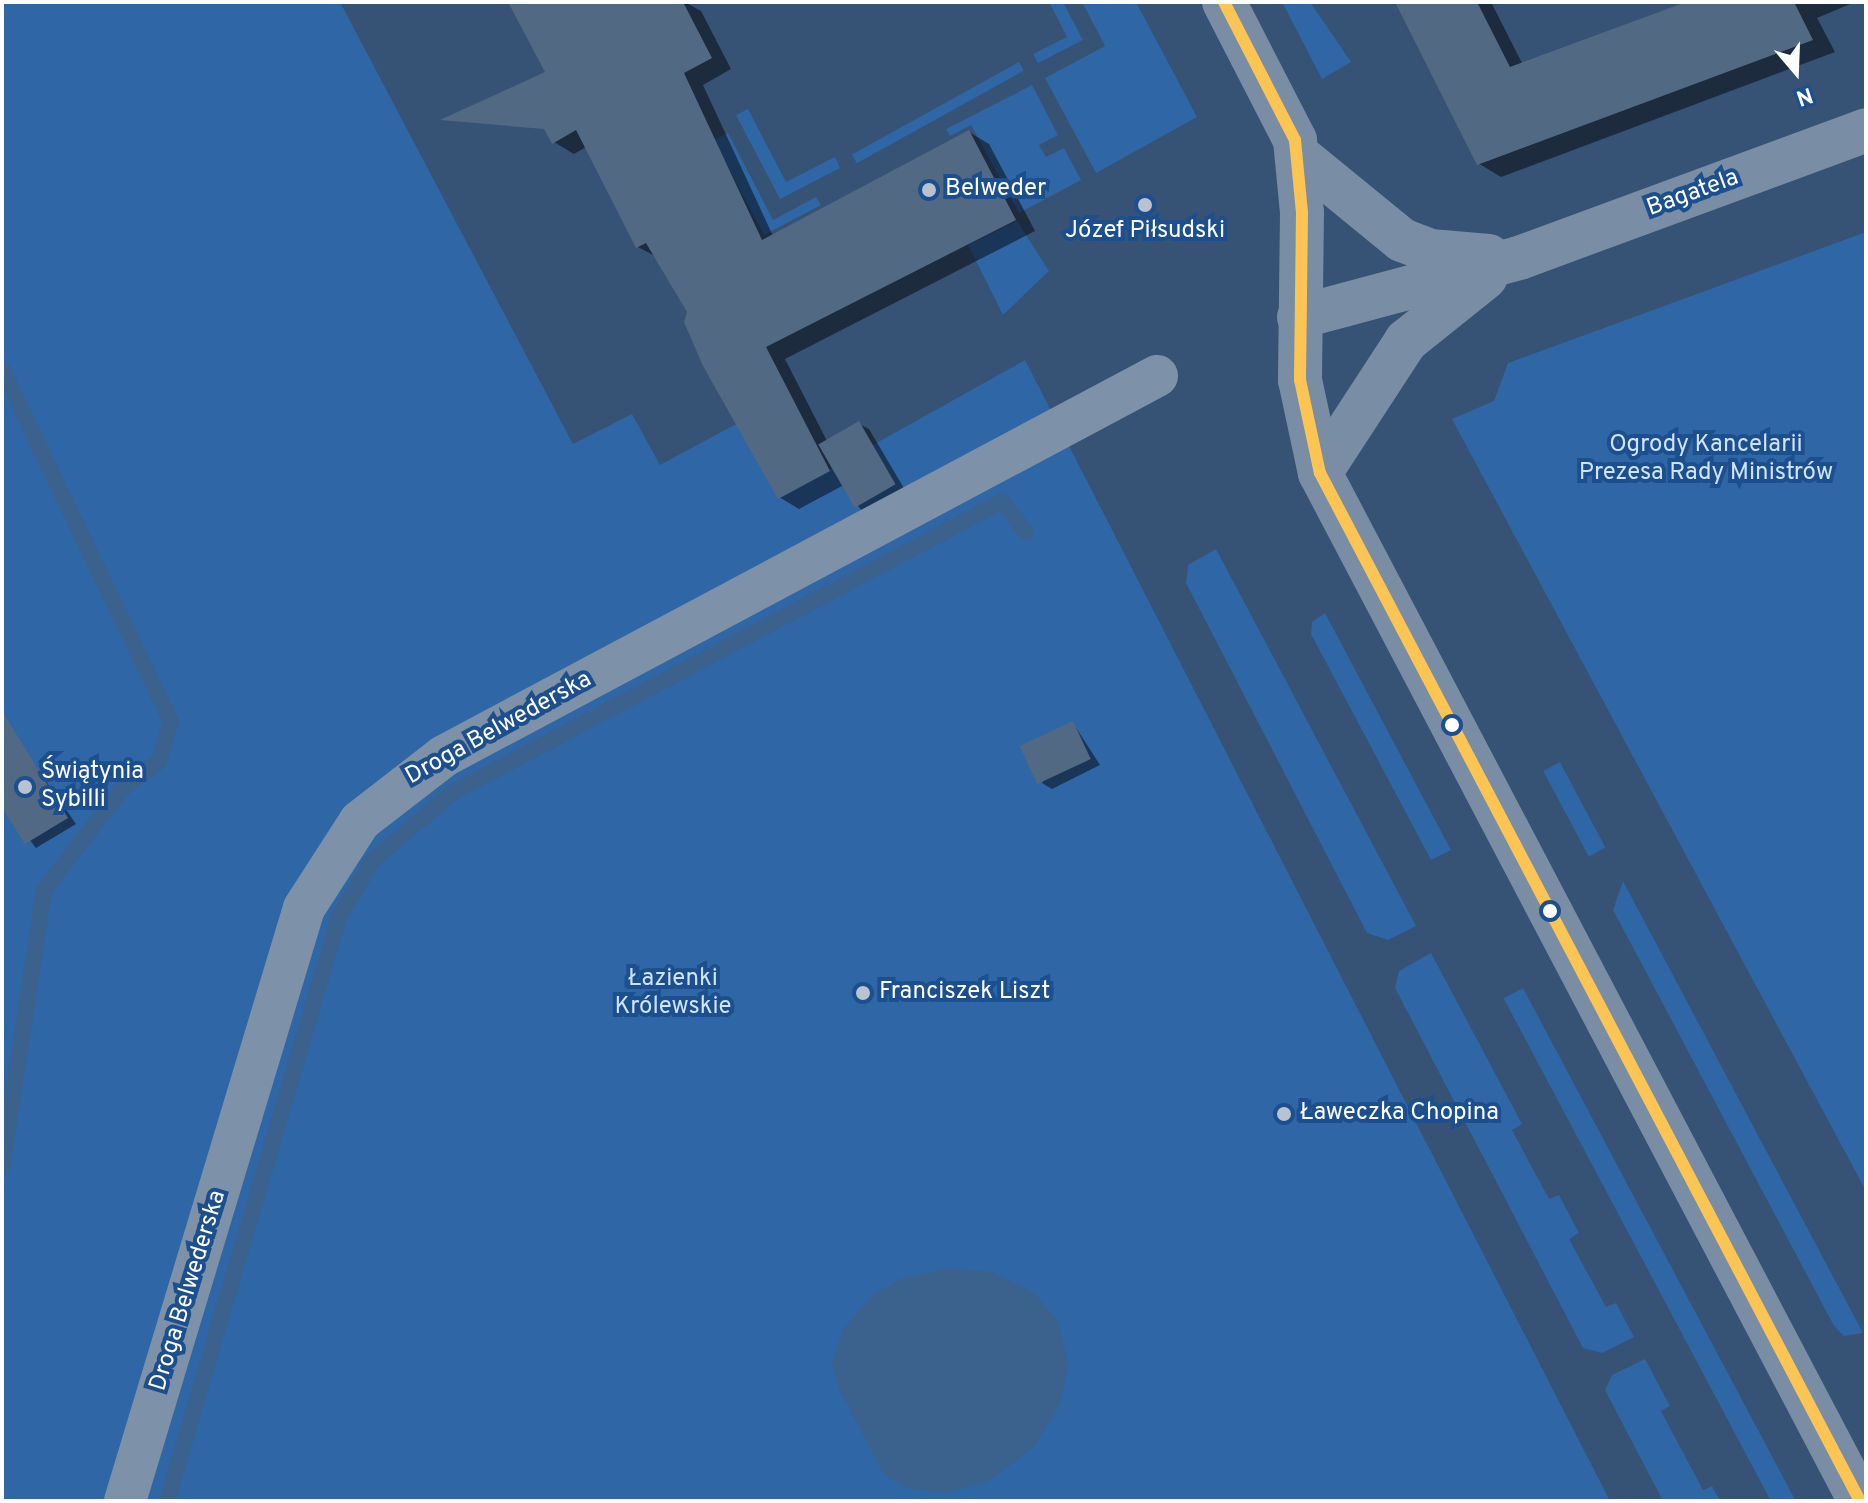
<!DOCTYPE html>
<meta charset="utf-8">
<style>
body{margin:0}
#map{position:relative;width:1868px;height:1503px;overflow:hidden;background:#365274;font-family:Overpass,sans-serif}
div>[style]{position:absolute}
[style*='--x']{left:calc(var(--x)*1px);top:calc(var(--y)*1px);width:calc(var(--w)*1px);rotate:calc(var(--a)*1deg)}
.green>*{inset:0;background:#2f66a5;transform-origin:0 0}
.water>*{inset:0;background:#3b618d}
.shadow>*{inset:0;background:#0007}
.stream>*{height:16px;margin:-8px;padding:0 8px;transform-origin:8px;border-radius:8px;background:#3b618d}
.building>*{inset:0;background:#526984;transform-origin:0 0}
.street>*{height:42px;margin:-21px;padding:0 21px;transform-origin:21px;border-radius:21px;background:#7d92a8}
.secondary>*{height:44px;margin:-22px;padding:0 22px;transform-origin:22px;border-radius:22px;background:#798da4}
.bus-1>*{height:12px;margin:-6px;padding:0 6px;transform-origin:6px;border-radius:6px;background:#fcc553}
.dots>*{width:22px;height:22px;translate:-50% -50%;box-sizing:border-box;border:4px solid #1b4f8f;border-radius:50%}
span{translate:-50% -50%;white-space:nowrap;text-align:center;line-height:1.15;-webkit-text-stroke:8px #1b4f8f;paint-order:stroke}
.poi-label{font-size:24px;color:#fff}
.left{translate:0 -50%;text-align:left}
.street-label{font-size:24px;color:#fff}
.park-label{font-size:24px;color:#cfe3fa}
.frame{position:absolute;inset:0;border:4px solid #fff;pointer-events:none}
.north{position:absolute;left:1756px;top:32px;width:80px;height:80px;-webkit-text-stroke:6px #1b4f8f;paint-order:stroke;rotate:161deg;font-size:22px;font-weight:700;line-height:32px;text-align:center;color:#fff}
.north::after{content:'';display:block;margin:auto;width:28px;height:36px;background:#fff;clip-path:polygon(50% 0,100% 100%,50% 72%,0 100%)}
</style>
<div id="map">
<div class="green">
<i style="clip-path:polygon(2px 2px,340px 2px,573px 444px,632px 414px,660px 465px,738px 423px,778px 498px,1025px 360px,1610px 1501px,2px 1501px)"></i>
<i style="clip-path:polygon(1049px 2px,1063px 2px,1083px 40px,1038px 63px,1033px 54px,1067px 37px)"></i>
<i style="clip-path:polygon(1082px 2px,1136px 2px,1197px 117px,1096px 173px,1045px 78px,1105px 46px)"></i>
<i style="clip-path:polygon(1282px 2px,1310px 2px,1351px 62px,1322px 79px)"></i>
<i style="left:1019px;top:62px;width:10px;height:191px;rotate:61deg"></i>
<i style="clip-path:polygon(1032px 85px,1058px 135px,1039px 145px,1046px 157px,1064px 148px,1081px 180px,1019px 213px,971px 125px,950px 136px,946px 129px)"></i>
<i style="clip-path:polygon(748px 109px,786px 182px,835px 157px,840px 168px,780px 199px,736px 115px)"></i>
<i style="clip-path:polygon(728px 133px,773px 220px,816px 197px,821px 205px,764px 235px,714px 140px)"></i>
<i style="clip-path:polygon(1017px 221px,1049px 271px,1003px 315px,968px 245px)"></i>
<i style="clip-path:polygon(1866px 232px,1866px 1191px,1452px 419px,1494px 401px,1508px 363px)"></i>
<i style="clip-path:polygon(1216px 549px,1416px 926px,1388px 940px,1367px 933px,1186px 583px,1188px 565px)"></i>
<i style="clip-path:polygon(1325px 613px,1451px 850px,1431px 860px,1311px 634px,1312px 622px)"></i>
<i style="left:1560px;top:762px;width:97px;height:19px;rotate:62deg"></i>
<i style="clip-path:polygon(1623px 881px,1863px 1333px,1844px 1336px,1834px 1326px,1613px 910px)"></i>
<i style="clip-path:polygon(1431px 953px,1522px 1124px,1512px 1130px,1549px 1199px,1559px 1195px,1579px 1233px,1569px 1239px,1606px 1307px,1616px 1303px,1634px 1337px,1602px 1353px,1583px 1348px,1395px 988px,1399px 971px)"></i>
<i style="left:1523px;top:988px;width:581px;height:22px;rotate:62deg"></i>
<i style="clip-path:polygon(1645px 1359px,1670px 1406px,1661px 1411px,1703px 1490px,1712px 1486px,1720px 1501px,1663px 1501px,1605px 1390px,1612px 1375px)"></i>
</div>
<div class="water">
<i style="clip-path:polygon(948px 1268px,992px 1272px,1033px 1292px,1058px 1321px,1068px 1364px,1061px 1402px,1033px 1448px,988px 1482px,945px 1493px,906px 1488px,884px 1474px,838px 1387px,832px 1362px,844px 1328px,873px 1295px,901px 1279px)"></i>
</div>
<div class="shadow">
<i style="clip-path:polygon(513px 2px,685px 2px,701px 11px,731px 69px,703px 85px,773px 236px,969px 132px,989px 144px,1035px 231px,785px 359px,827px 441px,859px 424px,869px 429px,905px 490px,863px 512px,842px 486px,799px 509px,779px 497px,690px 312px,657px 257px,638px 247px,586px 147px,574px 154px,554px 142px,547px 73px)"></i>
<i style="clip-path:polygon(1397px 2px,1491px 2px,1523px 65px,1692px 2px,1855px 2px,1817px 18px,1835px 52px,1501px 177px,1478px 163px)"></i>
<i style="clip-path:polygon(1073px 723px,1100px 765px,1052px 789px,1042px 783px)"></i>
<i style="clip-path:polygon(27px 754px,76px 824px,36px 848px,2px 804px,2px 769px)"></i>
</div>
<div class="stream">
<i style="--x:2;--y:369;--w:390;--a:64.4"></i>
<i style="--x:171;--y:721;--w:42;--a:106.7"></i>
<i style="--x:159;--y:761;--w:46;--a:142.9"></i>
<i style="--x:122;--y:789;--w:128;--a:127.7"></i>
<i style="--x:44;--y:890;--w:280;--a:98.6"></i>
<i style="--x:167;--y:1501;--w:609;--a:-73.59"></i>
<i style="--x:339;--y:917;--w:66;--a:-59.2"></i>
<i style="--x:373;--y:860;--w:104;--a:-40.3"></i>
<i style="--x:452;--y:793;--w:623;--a:-27.96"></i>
<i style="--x:1002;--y:501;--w:39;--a:53"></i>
</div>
<div class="building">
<i style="clip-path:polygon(508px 2px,683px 2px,712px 58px,684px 73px,762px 240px,969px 130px,1016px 220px,766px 347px,830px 471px,778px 499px,703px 366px,684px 322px,687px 312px,646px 243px,636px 248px,576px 130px,552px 144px,544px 129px,440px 120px,545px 72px)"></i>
<i style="clip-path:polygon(1395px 2px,1477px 2px,1510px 67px,1686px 2px,1794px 2px,1813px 40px,1477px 165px)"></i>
<i style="left:859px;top:421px;width:73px;height:47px;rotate:60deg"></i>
<i style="clip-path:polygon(2px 711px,68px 818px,25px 844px,2px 808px)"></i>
<i style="left:1073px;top:721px;width:42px;height:59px;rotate:65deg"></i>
</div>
<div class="street">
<i style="--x:125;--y:1501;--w:619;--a:-73.2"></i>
<i style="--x:304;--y:908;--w:103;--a:-57.2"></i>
<i style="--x:360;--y:821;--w:106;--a:-37.7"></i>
<i style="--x:444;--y:756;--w:808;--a:-28.06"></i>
</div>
<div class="secondary">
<i style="--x:1224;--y:2;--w:155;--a:62.8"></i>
<i style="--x:1295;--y:140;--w:73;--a:84.5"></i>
<i style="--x:1302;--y:213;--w:167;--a:90.7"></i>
<i style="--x:1300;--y:380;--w:95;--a:77.9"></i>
<i style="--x:1320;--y:473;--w:1161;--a:62.29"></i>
<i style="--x:1298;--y:155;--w:134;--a:39.3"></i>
<i style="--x:1402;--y:240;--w:30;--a:21"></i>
<i style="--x:1430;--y:251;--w:59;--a:4.8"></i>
<i style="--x:1299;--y:317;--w:228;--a:-15"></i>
<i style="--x:1519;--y:258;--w:370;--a:-20.2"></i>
<i style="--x:1320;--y:473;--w:158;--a:-56.9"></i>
<i style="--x:1406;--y:341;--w:102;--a:-38.7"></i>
</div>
<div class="bus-1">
<i style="--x:1224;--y:2;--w:155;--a:62.8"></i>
<i style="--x:1295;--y:140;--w:73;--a:84.5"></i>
<i style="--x:1302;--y:213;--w:167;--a:90.7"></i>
<i style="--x:1300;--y:380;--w:95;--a:77.9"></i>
<i style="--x:1320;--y:473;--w:1161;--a:62.29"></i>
</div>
<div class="dots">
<i style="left:929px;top:190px;background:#b9c2ce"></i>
<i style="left:1145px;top:205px;background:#b9c2ce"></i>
<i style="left:1452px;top:725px;background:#fff"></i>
<i style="left:25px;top:787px;background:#b9c2ce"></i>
<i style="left:1550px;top:911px;background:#fff"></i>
<i style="left:863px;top:993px;background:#b9c2ce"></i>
<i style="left:1284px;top:1114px;background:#b9c2ce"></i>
</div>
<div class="poi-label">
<span class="left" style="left:945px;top:190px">Belweder</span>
<span style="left:1145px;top:232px">Józef Piłsudski</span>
<span class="left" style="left:41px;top:787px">Świątynia<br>Sybilli</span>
<span class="left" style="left:879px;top:993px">Franciszek Liszt</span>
<span class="left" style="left:1300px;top:1114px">Ławeczka Chopina</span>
</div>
<div class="street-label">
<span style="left:1693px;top:194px;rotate:-20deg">Bagatela</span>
<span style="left:499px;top:729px;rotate:-29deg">Droga Belwederska</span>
<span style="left:189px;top:1291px;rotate:-73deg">Droga Belwederska</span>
</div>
<div class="park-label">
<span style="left:1706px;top:460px">Ogrody Kancelarii<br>Prezesa Rady Ministrów</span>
<span style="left:673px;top:994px">Łazienki<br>Królewskie</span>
</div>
<div class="frame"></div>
<div class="north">N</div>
</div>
